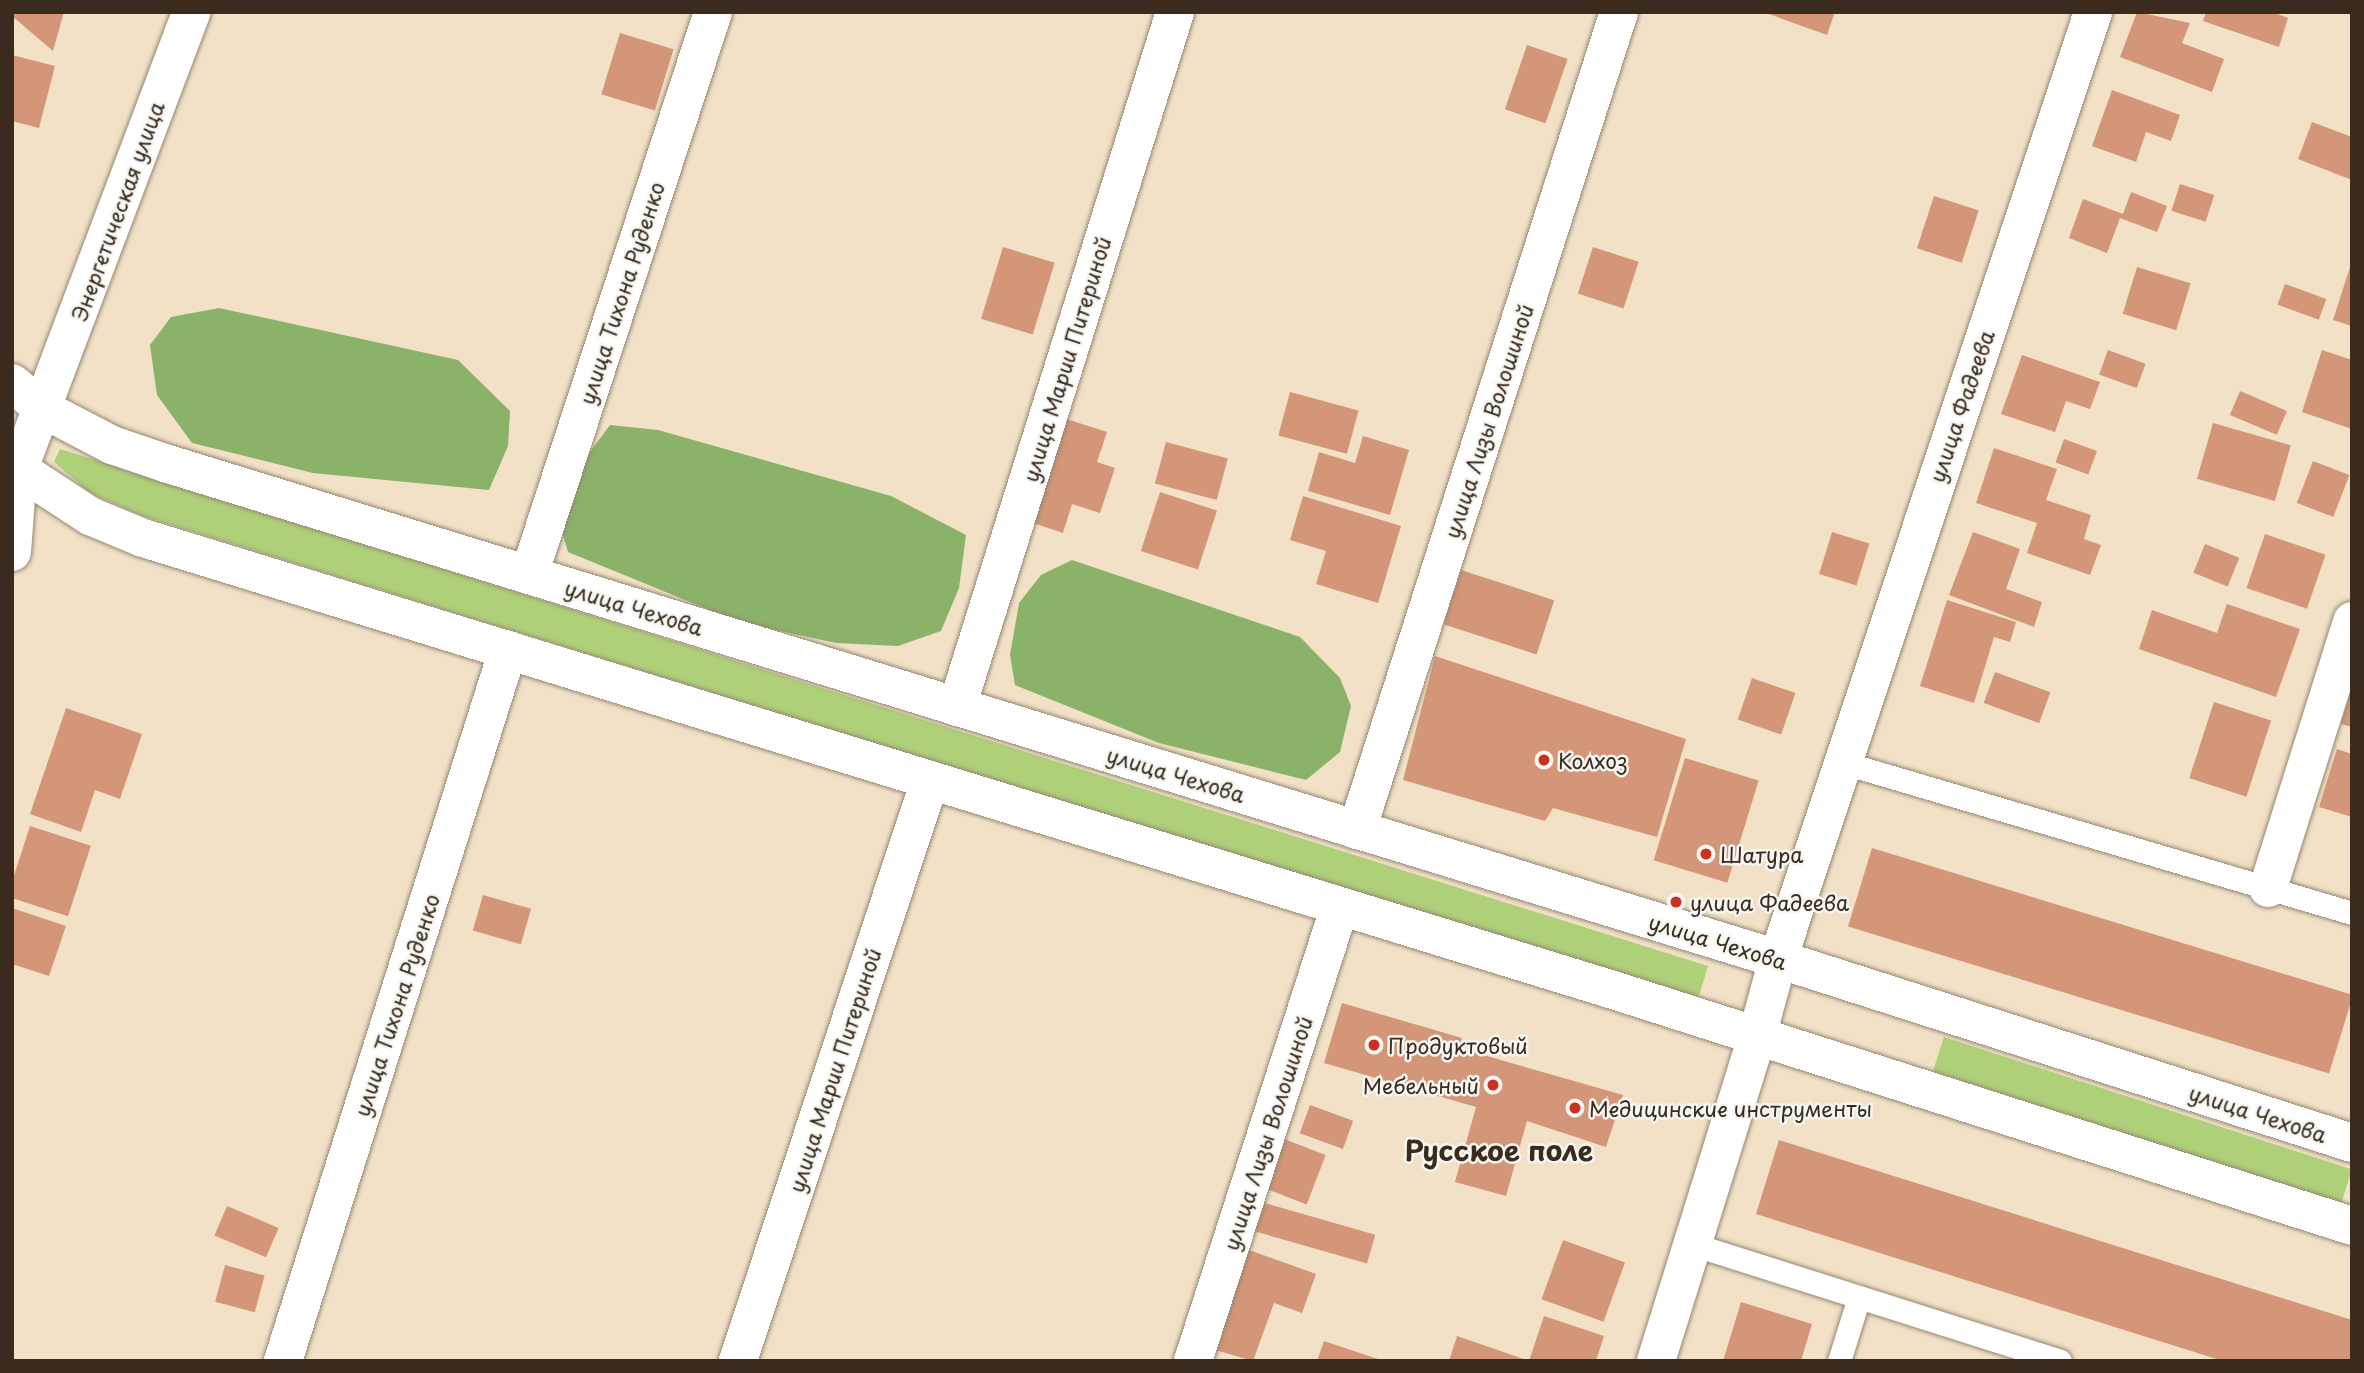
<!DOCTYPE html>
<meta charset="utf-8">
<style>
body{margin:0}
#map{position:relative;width:2364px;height:1373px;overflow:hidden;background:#f2e1c7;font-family:"Playpen Sans",sans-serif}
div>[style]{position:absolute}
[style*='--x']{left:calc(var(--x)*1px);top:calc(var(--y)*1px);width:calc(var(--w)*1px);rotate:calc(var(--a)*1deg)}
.green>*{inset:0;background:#aed079;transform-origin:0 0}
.forest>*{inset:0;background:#8ab269}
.building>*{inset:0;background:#d39678;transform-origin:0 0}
.roads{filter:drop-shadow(0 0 2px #968672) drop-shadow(0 0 2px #968672)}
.lane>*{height:23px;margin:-11.5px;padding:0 11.5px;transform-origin:11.5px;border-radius:11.5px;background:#fff}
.street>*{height:38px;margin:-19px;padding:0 19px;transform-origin:19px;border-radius:19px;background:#fff}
.secondary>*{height:38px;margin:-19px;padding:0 19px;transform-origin:19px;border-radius:19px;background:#fff}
.dots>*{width:19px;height:19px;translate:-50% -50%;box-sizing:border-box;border:4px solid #f6f6f2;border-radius:50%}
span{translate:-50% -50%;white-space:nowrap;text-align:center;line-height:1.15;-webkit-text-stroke:5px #f6f6f2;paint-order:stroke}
.street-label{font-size:21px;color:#3b2a1e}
.poi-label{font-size:21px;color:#3b2a1e}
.left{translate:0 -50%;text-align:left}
.right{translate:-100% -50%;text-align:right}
.district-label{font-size:28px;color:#3b2a1e;font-weight:700}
.frame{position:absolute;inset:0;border:14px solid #3b2a1e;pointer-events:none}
</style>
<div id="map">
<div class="green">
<i style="clip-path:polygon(60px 449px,1708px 966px,1698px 999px,143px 516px,90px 493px,54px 462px)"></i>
<i style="left:1944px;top:1037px;width:429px;height:36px;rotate:18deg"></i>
</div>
<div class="forest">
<i style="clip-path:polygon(219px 308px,458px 360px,510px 411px,508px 446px,489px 490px,313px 473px,192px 443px,157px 395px,150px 345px,171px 317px)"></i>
<i style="clip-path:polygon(610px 425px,658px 430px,891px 496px,966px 535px,959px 588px,941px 631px,898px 646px,836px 643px,739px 622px,568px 552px,553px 502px)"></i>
<i style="clip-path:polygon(1072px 560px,1300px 637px,1340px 678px,1351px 706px,1340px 752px,1306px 780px,1159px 743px,1015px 685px,1010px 655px,1019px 603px,1041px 575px)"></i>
</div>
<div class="building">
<i style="clip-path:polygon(12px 12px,64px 12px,53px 51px,12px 16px)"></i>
<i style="clip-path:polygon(1763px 12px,1835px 12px,1827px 35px)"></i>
<i style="clip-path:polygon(2137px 12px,2190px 23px,2182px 43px,2224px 59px,2212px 92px,2120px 57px)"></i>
<i style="clip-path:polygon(2206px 12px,2272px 12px,2288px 18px,2279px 47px,2203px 21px)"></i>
<i style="left:620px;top:33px;width:56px;height:64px;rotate:17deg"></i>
<i style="left:1527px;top:45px;width:43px;height:68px;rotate:19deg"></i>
<i style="clip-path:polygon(12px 55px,55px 66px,39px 128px,12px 121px)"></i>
<i style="clip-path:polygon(2112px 90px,2180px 115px,2171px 141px,2146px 132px,2136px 162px,2092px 146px)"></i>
<i style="clip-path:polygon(2312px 122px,2352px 137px,2352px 180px,2298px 159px)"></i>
<i style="left:2180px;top:184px;width:36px;height:28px;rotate:18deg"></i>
<i style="clip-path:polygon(2131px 192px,2167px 206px,2157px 232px,2120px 218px,2107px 253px,2069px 238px,2083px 199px,2123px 214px)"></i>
<i style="left:1934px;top:196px;width:47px;height:55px;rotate:18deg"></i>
<i style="left:1003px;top:247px;width:54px;height:75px;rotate:17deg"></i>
<i style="left:1593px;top:247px;width:48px;height:49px;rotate:18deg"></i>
<i style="clip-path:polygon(2351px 264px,2352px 264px,2352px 326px,2333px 320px)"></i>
<i style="left:2137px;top:267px;width:56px;height:49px;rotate:17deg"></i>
<i style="left:2285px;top:284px;width:44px;height:22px;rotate:20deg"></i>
<i style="left:2108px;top:350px;width:40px;height:26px;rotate:20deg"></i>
<i style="clip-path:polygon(2322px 350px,2352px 360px,2352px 429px,2302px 412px)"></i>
<i style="clip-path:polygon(2022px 355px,2100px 382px,2090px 409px,2066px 401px,2055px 432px,2001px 414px)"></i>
<i style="left:2240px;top:391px;width:51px;height:26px;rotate:23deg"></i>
<i style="left:1290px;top:392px;width:71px;height:45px;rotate:15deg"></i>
<i style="clip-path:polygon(1057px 416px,1107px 432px,1097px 462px,1115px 468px,1100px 513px,1072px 504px,1063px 533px,1024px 520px)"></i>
<i style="left:2213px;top:423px;width:81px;height:58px;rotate:16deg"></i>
<i style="clip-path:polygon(1363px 436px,1409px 450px,1390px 515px,1308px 491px,1319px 452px,1355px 463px)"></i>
<i style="left:2064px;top:439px;width:35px;height:25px;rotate:20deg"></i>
<i style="left:1166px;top:442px;width:64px;height:43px;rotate:15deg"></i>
<i style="clip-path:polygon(1994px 448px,2057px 469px,2046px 500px,2091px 515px,2084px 539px,2101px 545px,2090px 575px,2027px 553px,2037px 523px,1976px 503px)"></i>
<i style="left:2313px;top:461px;width:39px;height:45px;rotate:21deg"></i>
<i style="left:1160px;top:492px;width:60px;height:62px;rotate:18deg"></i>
<i style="clip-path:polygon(1303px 496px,1401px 526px,1378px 603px,1316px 584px,1326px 551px,1290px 540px)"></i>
<i style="left:1832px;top:532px;width:39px;height:44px;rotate:17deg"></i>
<i style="clip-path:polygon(1973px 532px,2020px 549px,2006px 589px,2042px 602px,2034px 627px,1949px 595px)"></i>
<i style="left:2265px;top:534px;width:64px;height:57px;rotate:19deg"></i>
<i style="left:2205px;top:544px;width:37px;height:31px;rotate:22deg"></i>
<i style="left:1461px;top:570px;width:98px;height:57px;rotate:18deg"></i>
<i style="clip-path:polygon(1947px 600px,2016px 622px,2010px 642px,1994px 637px,1974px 703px,1920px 686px)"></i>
<i style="clip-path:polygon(2227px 604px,2300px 629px,2276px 697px,2139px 649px,2152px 610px,2217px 633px)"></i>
<i style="clip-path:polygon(1435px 656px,1686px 739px,1657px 837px,1553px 808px,1545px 821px,1403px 780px)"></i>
<i style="left:1995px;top:672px;width:59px;height:33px;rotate:20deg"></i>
<i style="left:1752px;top:678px;width:46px;height:44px;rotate:19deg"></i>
<i style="clip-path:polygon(2351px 690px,2352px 690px,2352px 727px,2341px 724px)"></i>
<i style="left:2214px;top:702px;width:60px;height:80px;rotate:18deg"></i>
<i style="clip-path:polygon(66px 708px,142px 734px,120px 799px,95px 790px,81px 832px,30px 814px)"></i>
<i style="clip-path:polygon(2337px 749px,2352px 754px,2352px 817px,2319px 807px)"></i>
<i style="left:1685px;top:758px;width:77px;height:107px;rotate:17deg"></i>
<i style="left:30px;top:826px;width:64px;height:74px;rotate:18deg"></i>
<i style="left:1872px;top:848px;width:503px;height:82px;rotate:17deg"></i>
<i style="left:483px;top:895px;width:50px;height:37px;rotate:16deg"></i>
<i style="clip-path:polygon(12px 908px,66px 926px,49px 976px,12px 964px)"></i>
<i style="clip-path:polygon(1342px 1003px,1462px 1038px,1459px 1048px,1623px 1095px,1606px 1147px,1527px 1121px,1506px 1196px,1455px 1182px,1476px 1107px,1324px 1063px)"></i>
<i style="left:1310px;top:1105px;width:46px;height:30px;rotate:20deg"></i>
<i style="left:1279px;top:1137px;width:50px;height:53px;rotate:21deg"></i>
<i style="clip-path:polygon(1779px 1140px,2352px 1320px,2352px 1361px,2223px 1361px,1756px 1214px)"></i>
<i style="left:1258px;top:1201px;width:122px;height:30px;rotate:16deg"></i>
<i style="left:227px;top:1206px;width:56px;height:32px;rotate:23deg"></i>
<i style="left:1563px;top:1240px;width:66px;height:63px;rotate:20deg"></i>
<i style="clip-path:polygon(1241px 1247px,1316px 1274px,1302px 1313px,1274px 1303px,1253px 1361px,1205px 1347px)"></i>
<i style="left:225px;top:1265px;width:41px;height:38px;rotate:15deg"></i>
<i style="clip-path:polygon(1741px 1302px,1812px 1324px,1801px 1361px,1723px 1361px)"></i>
<i style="clip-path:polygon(1544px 1316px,1604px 1336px,1596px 1361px,1529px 1361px)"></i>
<i style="clip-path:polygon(1457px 1336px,1527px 1360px,1527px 1361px,1449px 1361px)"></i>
<i style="clip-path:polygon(1324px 1341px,1381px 1360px,1381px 1361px,1317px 1361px)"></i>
</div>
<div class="roads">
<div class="lane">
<i style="--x:1841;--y:762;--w:533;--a:16.46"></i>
<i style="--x:1692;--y:1244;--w:386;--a:17.6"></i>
<i style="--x:1839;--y:1361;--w:67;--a:-72.6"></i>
</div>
<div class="street">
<i style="--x:12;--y:552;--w:81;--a:-85.8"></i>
<i style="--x:18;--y:471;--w:491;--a:-69.3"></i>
<i style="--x:529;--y:575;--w:592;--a:-71.9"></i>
<i style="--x:957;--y:707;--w:728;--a:-72.58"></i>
<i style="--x:1357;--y:830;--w:859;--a:-72.24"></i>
<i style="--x:2268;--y:888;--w:280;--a:-72.5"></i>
<i style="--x:1778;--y:959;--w:998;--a:-71.6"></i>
<i style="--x:283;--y:1361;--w:746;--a:-72.44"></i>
<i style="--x:738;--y:1361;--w:612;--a:-71.71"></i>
<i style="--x:1193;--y:1361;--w:478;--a:-72.1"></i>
<i style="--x:1656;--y:1361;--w:340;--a:-72.7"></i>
</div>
<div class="secondary">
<i style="--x:12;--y:383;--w:40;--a:40"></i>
<i style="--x:43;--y:409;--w:78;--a:27.6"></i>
<i style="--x:112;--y:445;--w:59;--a:18.7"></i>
<i style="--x:168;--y:464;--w:1684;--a:17.09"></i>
<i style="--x:1778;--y:959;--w:603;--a:17.77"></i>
<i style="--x:12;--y:465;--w:93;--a:33.2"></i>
<i style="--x:90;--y:516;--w:57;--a:22.5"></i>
<i style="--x:143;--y:538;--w:1535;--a:17.09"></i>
<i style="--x:1610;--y:989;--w:779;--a:17.71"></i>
<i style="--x:1757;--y:1036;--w:80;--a:-74.7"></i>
</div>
</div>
<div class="dots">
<i style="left:1544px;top:760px;background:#c8321e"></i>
<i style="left:1706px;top:854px;background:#c8321e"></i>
<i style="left:1676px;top:902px;background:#c8321e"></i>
<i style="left:1374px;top:1045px;background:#c8321e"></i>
<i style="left:1493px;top:1085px;background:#c8321e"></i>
<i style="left:1575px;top:1108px;background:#c8321e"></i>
</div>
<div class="street-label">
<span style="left:117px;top:211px;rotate:-70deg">Энергетическая улица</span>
<span style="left:621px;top:293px;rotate:-72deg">улица Тихона Руденко</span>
<span style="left:1066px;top:359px;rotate:-73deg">улица Марии Питериной</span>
<span style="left:1961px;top:406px;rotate:-71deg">улица Фадеева</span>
<span style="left:1488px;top:421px;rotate:-72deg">улица Лизы Волошиной</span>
<span style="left:634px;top:607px;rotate:17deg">улица Чехова</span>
<span style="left:1176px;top:774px;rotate:17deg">улица Чехова</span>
<span style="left:1718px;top:941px;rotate:17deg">улица Чехова</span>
<span style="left:396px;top:1005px;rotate:-72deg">улица Тихона Руденко</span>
<span style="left:834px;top:1070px;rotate:-72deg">улица Марии Питериной</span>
<span style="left:2258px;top:1113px;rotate:18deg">улица Чехова</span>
<span style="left:1267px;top:1133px;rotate:-72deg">улица Лизы Волошиной</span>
</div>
<div class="poi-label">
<span class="left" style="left:1558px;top:760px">Колхоз</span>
<span class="left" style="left:1720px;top:854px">Шатура</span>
<span class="left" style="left:1690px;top:902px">улица Фадеева</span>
<span class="left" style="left:1388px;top:1045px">Продуктовый</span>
<span class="right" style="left:1479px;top:1085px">Мебельный</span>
<span class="left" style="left:1589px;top:1108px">Медицинские инструменты</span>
</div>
<div class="district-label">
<span style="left:1499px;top:1150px">Русское поле</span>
</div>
<div class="frame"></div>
</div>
